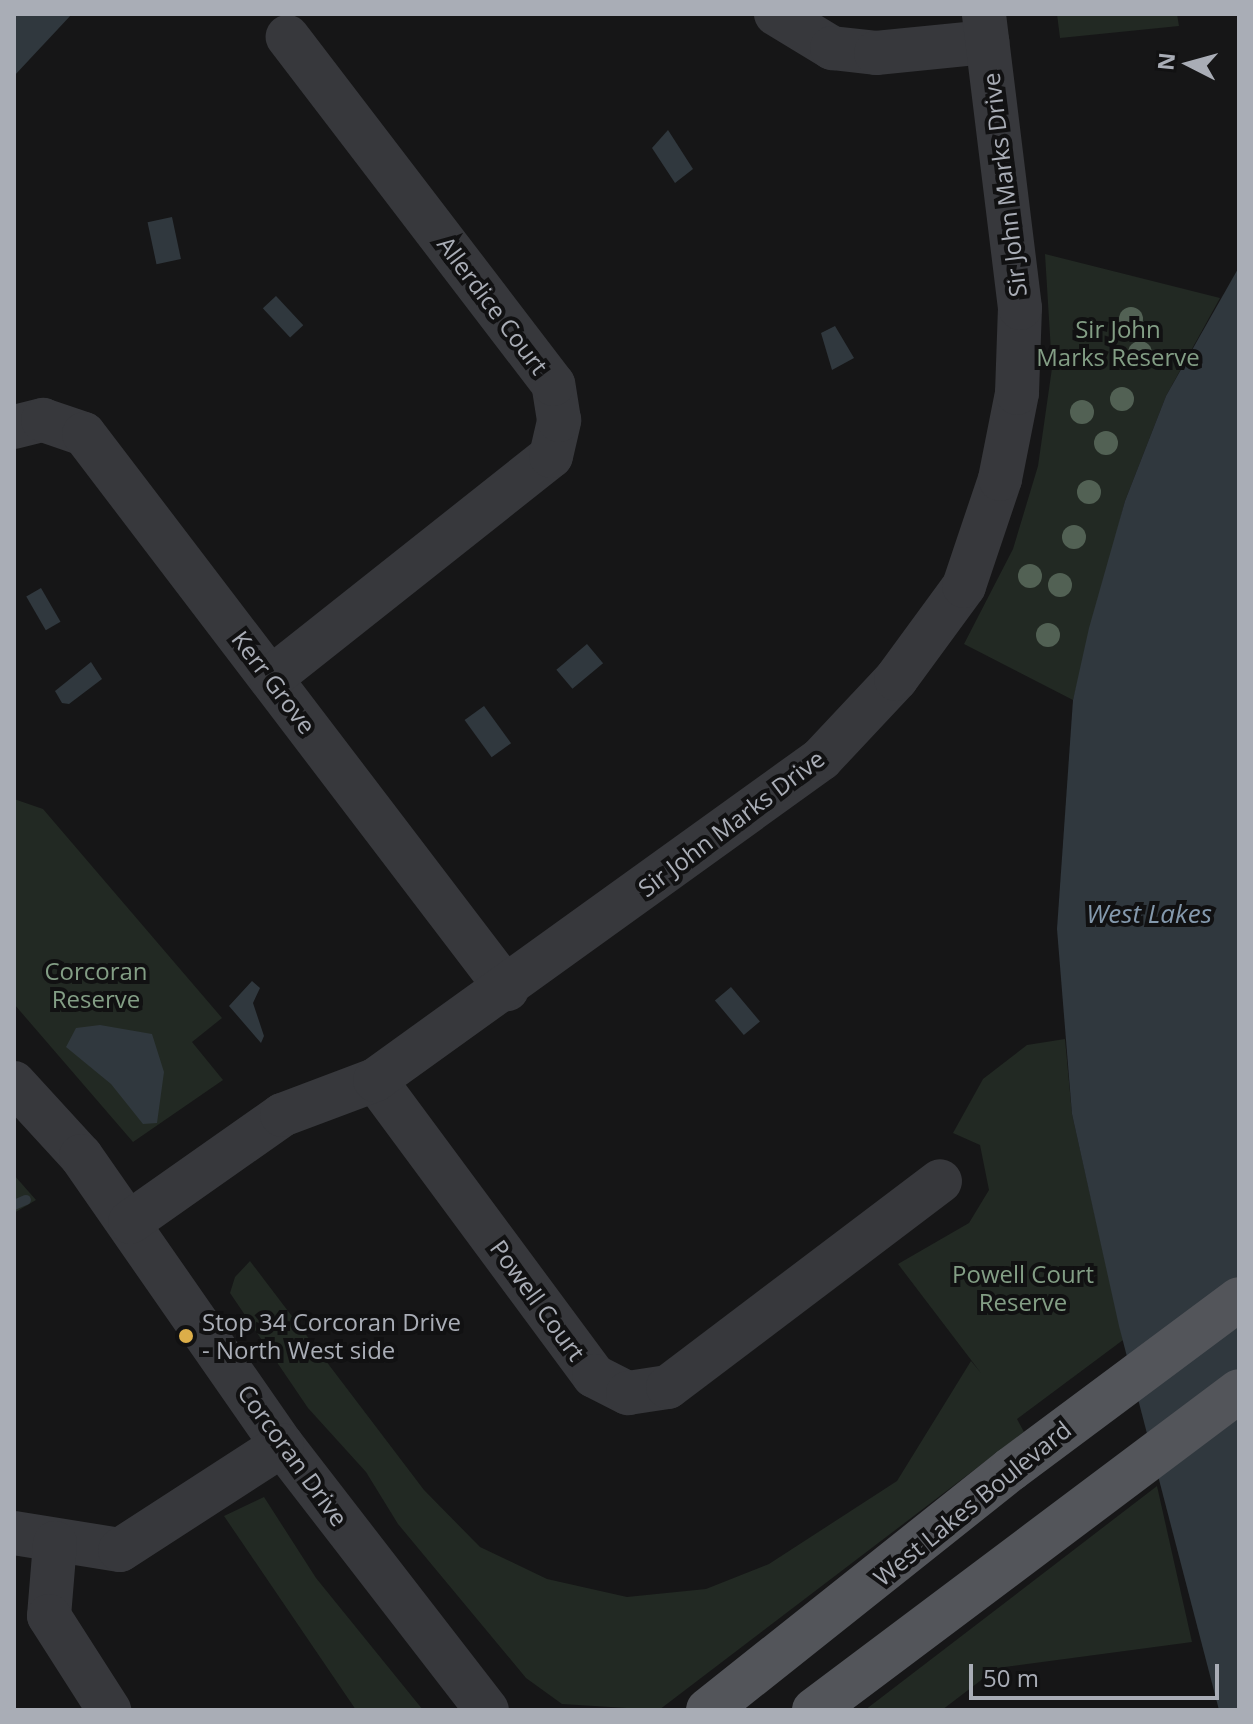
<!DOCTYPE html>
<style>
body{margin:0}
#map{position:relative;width:1253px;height:1724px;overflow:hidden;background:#161617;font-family:"Open Sans",sans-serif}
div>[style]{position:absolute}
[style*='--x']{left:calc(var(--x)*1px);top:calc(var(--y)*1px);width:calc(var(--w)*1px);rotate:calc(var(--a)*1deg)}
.green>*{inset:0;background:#222923}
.water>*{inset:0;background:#30383e;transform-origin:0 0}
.stream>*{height:10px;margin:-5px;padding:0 5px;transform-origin:5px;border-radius:5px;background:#30383e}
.minor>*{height:44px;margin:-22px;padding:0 22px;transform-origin:22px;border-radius:22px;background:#37383c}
.major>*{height:44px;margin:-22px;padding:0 22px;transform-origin:22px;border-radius:22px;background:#53555a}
.trees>*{width:24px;height:24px;margin:-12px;border-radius:50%;background:#526154}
.dots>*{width:22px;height:22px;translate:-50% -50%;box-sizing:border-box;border:4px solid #111112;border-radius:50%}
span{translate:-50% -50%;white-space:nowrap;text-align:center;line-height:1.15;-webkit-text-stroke:8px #111112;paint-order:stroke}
.street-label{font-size:24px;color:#a9adb6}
.park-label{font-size:24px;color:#839e85}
.poi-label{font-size:24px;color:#a9adb6}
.left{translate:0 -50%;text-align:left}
.water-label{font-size:26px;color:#8499ad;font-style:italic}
.frame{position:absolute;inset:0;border:16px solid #a9adb6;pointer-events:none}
.north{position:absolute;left:1149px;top:24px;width:80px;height:80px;-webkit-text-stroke:6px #111112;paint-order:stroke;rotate:276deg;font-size:22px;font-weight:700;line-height:32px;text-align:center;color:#a9adb6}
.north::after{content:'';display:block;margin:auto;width:28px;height:36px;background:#a9adb6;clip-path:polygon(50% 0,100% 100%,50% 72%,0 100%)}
.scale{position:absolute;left:969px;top:1664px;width:250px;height:36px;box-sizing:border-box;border:4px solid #a9adb6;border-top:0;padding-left:10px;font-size:24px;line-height:28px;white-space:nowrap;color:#a9adb6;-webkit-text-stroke:6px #111112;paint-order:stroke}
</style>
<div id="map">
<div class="green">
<i style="clip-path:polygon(1057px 14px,1177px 14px,1179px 26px,1060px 38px)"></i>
<i style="clip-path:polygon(1045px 254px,1220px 298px,1166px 396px,1125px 501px,1073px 700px,964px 644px,1013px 549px,1038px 466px,1052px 368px)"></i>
<i style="clip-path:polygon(14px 799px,43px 809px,222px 1018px,192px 1042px,223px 1080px,133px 1142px,14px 1004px)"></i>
<i style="clip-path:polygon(1065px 1039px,1072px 1114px,1123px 1340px,1017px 1419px,1024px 1432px,659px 1710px,562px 1704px,526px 1678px,398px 1524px,366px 1472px,308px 1408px,230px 1293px,235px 1277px,250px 1261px,424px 1490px,480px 1547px,547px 1579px,627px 1597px,706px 1589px,769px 1564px,897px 1481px,971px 1361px,981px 1373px,898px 1264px,969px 1223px,989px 1190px,980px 1145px,953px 1133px,983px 1079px,1027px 1045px)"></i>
<i style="clip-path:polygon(14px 1175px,36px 1200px,14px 1213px)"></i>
<i style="clip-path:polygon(1157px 1486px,1192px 1642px,997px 1668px,942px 1710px,865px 1710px)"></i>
<i style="clip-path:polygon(264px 1497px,316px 1578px,423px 1710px,356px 1710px,224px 1516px)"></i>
</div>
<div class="water">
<i style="clip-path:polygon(14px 14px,72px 14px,14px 76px)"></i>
<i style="clip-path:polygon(668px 130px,693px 169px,675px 183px,652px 148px)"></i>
<i style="left:172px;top:217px;width:43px;height:25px;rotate:78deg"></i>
<i style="clip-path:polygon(1239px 267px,1239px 1710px,1219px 1710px,1119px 1326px,1072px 1114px,1057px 929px,1073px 700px,1089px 628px,1125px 501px,1166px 396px)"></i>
<i style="left:276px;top:296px;width:40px;height:18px;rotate:47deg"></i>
<i style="clip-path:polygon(835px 326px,854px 358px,832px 370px,821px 333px)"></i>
<i style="left:41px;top:588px;width:39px;height:17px;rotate:60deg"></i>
<i style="left:587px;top:644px;width:25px;height:40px;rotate:50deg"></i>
<i style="clip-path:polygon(91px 662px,102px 679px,69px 704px,62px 703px,55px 691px)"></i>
<i style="left:484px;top:706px;width:46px;height:24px;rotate:54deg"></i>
<i style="clip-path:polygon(252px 981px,260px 988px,253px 1003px,264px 1036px,261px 1043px,229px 1006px)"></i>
<i style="left:731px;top:987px;width:45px;height:21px;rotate:50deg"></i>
<i style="clip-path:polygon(100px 1025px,152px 1034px,164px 1072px,157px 1123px,143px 1124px,111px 1084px,66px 1047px,76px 1028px)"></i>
</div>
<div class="stream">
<i style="--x:14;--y:1205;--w:13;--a:-23"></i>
</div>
<div class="minor">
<i style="--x:776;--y:14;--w:66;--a:31.3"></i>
<i style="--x:832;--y:48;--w:44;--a:6.5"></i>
<i style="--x:876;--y:53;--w:112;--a:-5.7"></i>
<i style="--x:14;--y:427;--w:30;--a:-14"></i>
<i style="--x:43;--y:420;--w:43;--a:18.9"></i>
<i style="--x:84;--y:434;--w:698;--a:52.69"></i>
<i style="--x:271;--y:678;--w:357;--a:-38.4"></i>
<i style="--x:551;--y:456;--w:37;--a:-77"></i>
<i style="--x:559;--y:420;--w:36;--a:-99"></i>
<i style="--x:553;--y:384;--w:437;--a:-127.4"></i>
<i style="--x:375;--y:1080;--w:368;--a:53.5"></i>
<i style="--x:594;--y:1376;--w:38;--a:27"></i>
<i style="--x:628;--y:1393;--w:40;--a:-8.5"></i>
<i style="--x:668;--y:1387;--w:341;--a:-37.1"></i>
<i style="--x:14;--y:1083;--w:99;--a:47.5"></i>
<i style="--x:81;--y:1156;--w:352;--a:55.2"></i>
<i style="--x:282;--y:1445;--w:335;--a:52.3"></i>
<i style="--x:130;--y:1222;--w:186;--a:-35.1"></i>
<i style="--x:282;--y:1115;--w:99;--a:-20.6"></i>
<i style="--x:375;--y:1080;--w:550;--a:-35.74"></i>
<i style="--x:821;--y:759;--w:110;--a:-46.8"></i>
<i style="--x:896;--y:679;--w:115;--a:-53.8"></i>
<i style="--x:964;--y:586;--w:113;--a:-71.4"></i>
<i style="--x:1000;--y:479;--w:88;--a:-78.8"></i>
<i style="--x:1017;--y:393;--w:85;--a:-88"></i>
<i style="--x:1020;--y:308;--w:296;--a:-97"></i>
<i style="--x:14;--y:1533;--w:107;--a:9.1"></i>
<i style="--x:120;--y:1550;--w:193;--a:-32.9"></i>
<i style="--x:55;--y:1543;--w:73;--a:94.7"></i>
<i style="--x:49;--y:1616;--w:112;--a:57.4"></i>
</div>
<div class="major">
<i style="--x:708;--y:1710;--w:387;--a:-38.5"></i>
<i style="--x:1011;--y:1469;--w:284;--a:-36.7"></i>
<i style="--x:814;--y:1710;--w:531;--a:-36.89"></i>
</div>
<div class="trees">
<i style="left:1131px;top:319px"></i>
<i style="left:1140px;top:353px"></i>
<i style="left:1122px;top:399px"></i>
<i style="left:1082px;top:412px"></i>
<i style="left:1106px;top:443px"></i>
<i style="left:1089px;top:492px"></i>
<i style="left:1074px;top:537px"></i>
<i style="left:1030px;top:576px"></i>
<i style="left:1060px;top:585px"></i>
<i style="left:1048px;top:635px"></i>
</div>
<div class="dots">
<i style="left:186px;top:1336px;background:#dcae49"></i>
</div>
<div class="street-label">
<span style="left:1004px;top:185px;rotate:-97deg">Sir John Marks Drive</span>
<span style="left:493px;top:305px;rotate:53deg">Allerdice Court</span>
<span style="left:274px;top:682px;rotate:53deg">Kerr Grove</span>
<span style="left:731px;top:823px;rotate:-37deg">Sir John Marks Drive</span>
<span style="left:538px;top:1300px;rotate:54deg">Powell Court</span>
<span style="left:293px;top:1455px;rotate:54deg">Corcoran Drive</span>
<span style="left:972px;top:1503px;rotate:-39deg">West Lakes Boulevard</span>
</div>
<div class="park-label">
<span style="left:1118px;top:343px">Sir John<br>Marks Reserve</span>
<span style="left:96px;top:985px">Corcoran<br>Reserve</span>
<span style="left:1023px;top:1288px">Powell Court<br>Reserve</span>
</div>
<div class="poi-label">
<span class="left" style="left:202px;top:1336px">Stop 34 Corcoran Drive<br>- North West side</span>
</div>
<div class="water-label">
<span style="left:1149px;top:914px">West Lakes</span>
</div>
<div class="frame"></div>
<div class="north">N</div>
<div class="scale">50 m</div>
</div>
